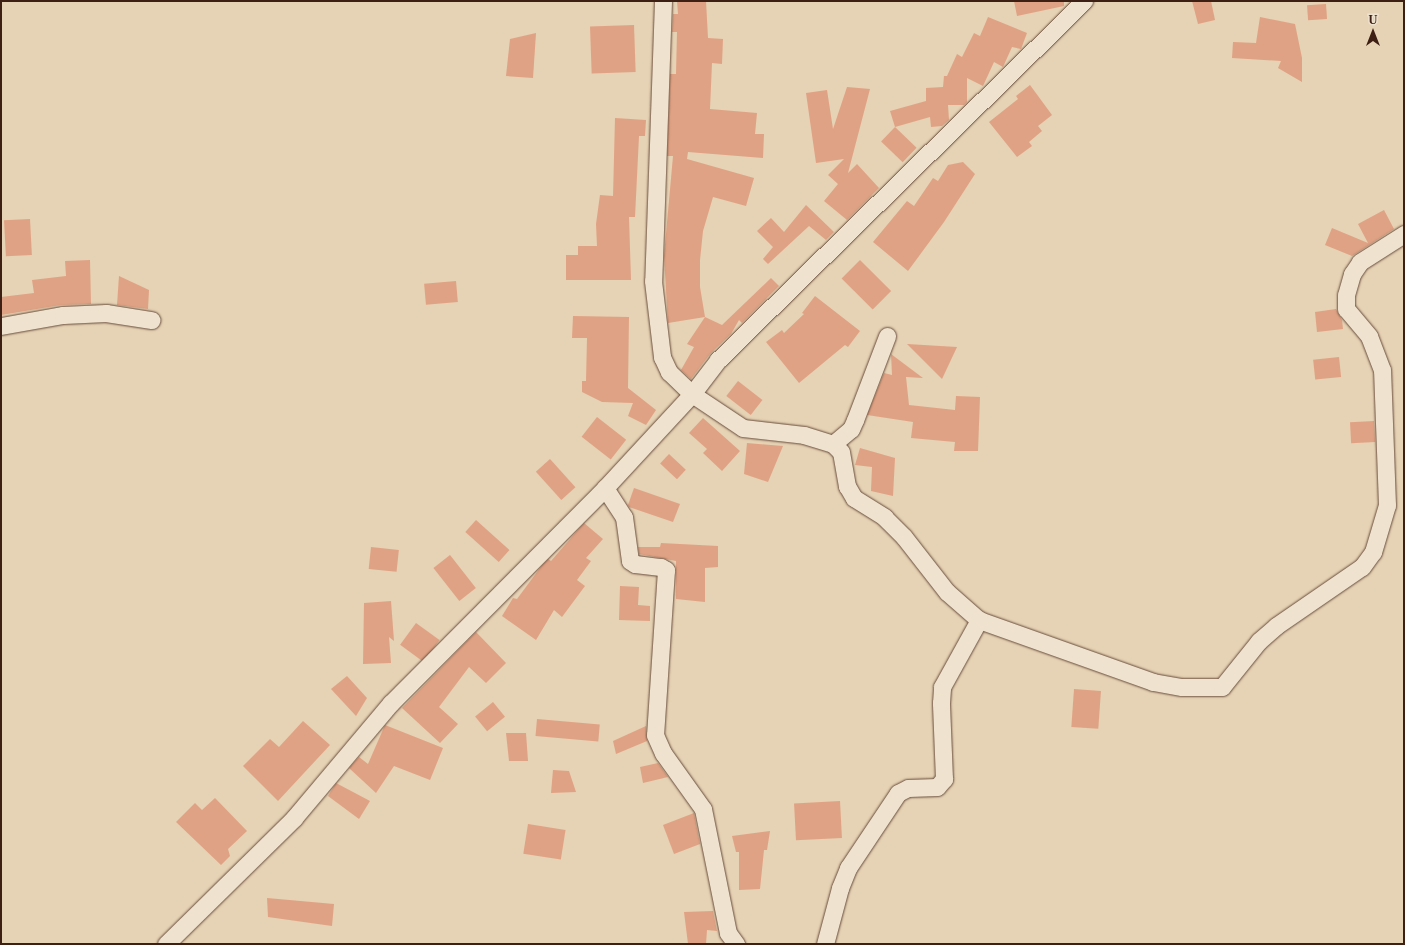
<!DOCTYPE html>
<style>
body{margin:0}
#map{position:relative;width:1405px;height:945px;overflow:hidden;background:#e6d2b4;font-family:"Libre Caslon Text",serif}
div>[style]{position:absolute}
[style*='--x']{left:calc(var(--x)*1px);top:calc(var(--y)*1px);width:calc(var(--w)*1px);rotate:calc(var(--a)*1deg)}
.building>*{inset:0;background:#e0a284;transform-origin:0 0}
.roads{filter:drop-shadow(0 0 1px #674c3c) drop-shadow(0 0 1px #674c3c)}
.minor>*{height:17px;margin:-8.5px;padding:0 8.5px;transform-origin:8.5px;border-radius:8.5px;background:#efe2ce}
span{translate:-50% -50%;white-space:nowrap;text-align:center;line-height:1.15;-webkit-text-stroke:3px #efe2ce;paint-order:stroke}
.frame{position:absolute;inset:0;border:2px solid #3d1f14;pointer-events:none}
.north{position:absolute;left:1353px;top:12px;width:40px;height:40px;-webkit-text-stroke:3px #efe2ce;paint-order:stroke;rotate:0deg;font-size:11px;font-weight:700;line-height:16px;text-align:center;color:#3d1f14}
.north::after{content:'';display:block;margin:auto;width:14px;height:18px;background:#3d1f14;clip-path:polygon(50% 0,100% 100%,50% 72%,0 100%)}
</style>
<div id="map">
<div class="building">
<i style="clip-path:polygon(677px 1px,706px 1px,708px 38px,723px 39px,722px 64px,712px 63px,710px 109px,757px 113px,755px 134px,764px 134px,763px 158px,688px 152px,687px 159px,754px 178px,746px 206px,713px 197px,703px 231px,700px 260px,700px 287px,705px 317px,668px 323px,664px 256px,673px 156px,667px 156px,670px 74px,676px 74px,677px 32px,672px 32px,673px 14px,678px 14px)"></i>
<i style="clip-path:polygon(1014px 1px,1064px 1px,1064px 6px,1017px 16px)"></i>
<i style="clip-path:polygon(1192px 1px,1211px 1px,1215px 20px,1198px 24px)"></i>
<i style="left:1326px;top:4px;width:15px;height:19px;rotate:86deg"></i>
<i style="clip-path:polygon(988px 17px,1027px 33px,1021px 49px,1012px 47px,1003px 67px,994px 62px,983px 86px,967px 78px,967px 102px,964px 105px,948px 105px,949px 120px,942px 126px,931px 127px,930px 117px,895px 127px,890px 111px,926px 101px,926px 88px,943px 87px,944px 76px,947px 76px,957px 54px,962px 57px,974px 33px,980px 36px)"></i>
<i style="clip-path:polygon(1260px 17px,1295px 24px,1302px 58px,1302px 82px,1278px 68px,1281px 61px,1232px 58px,1233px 42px,1256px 43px)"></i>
<i style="left:634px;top:25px;width:47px;height:44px;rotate:88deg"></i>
<i style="clip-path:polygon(536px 33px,533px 78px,506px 76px,510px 39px)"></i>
<i style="clip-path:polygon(1030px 85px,1052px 115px,1038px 126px,1042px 131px,1029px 142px,1032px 146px,1017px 157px,989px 122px,1018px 99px,1016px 96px)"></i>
<i style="clip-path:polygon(847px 87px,870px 89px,848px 173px,857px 164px,879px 188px,847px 220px,824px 201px,838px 184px,828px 175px,844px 159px,816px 163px,806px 93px,827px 90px,833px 129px)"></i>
<i style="clip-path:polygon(615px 118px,646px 120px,645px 136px,639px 136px,635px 217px,629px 217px,631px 280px,566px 280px,566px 255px,578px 255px,578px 246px,597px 246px,596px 224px,600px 195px,613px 196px)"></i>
<i style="left:895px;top:127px;width:30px;height:20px;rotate:44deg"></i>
<i style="clip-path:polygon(963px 162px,975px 174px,944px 222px,908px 271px,873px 242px,907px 201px,914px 206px,933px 178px,938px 181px,948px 165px)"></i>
<i style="clip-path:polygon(806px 205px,834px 232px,826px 240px,809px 226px,768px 264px,763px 259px,773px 247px,757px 231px,771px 218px,784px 232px)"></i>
<i style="clip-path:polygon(1384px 210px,1394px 229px,1352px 256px,1325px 245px,1332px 228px,1368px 243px,1358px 224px)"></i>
<i style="left:30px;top:219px;width:36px;height:26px;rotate:87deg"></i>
<i style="clip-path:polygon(90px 260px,91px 304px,61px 305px,1px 315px,1px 297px,34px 293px,32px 280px,66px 276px,65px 261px)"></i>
<i style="left:860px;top:260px;width:44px;height:26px;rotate:45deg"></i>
<i style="clip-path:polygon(119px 276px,149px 290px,148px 309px,117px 305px)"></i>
<i style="clip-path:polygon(771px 278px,779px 286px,742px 323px,739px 320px,731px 334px,710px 354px,691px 379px,681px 370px,694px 347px,687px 344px,705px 317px,722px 325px)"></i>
<i style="left:456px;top:281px;width:21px;height:32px;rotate:85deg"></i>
<i style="clip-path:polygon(815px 296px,860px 331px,848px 347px,845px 345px,799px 383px,766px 342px,782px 330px,784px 333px,804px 314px,802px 313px)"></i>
<i style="clip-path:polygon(1336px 309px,1342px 320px,1343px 329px,1317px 332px,1315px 312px)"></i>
<i style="clip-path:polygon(573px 316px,629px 317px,628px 388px,656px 410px,646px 425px,628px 416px,633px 403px,602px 402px,582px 392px,582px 381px,586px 381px,587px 338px,572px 338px)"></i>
<i style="clip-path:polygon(907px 344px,957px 347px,942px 379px)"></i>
<i style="clip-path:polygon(891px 354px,923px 378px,906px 377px,909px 405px,955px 410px,956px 396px,980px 397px,978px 451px,954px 451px,955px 442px,911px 438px,913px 422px,867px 415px,884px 373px,892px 375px)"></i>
<i style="left:1339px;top:357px;width:20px;height:26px;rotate:84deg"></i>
<i style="left:738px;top:381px;width:31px;height:19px;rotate:38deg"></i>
<i style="left:597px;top:417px;width:37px;height:25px;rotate:38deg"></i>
<i style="clip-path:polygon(703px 418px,740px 451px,722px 471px,703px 453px,707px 449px,689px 433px)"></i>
<i style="left:1374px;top:421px;width:21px;height:24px;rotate:87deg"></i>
<i style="clip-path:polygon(747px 443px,783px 446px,768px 482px,744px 474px)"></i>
<i style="clip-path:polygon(860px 448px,895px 458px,893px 496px,871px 491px,872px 467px,855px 465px)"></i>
<i style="left:669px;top:454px;width:23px;height:13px;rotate:43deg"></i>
<i style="left:550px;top:459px;width:38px;height:19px;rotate:48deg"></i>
<i style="clip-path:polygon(634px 488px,680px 504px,673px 522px,629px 507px,628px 505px)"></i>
<i style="left:476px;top:520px;width:45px;height:16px;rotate:42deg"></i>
<i style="clip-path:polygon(584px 523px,603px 539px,586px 558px,591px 561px,577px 580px,585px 586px,562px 617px,554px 610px,536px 640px,502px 616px,513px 598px,517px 599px,543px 564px,548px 559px,551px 561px)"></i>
<i style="clip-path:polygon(661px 543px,718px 546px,718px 567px,705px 568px,705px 602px,676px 599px,676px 561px,639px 554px,638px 547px,660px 547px)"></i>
<i style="left:371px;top:547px;width:28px;height:22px;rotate:6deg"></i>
<i style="left:450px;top:555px;width:42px;height:21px;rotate:52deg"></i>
<i style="clip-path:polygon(620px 586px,639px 587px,638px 605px,650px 606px,650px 621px,619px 620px)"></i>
<i style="clip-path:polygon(391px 601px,394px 641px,389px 637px,391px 663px,363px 664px,364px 603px)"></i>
<i style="left:416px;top:623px;width:29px;height:27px;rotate:36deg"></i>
<i style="clip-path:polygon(476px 632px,506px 663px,486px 683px,469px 667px,439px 707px,458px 724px,440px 743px,402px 708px)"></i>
<i style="clip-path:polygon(347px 676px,367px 698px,356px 716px,331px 689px)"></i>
<i style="left:1074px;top:689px;width:27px;height:38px;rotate:4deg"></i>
<i style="left:493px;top:702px;width:19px;height:23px;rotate:51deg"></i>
<i style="left:537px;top:719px;width:63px;height:17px;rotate:5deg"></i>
<i style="clip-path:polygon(303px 721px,330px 745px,278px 801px,243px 766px,270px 739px,279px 747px)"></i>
<i style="clip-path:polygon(385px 725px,443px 748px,430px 780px,394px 766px,376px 793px,349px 768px,359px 757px,368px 764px)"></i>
<i style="clip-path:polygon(646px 726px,647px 741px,616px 754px,613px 741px)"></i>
<i style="clip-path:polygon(506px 733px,526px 733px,528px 761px,509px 761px)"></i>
<i style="clip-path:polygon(658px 763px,668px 777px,643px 783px,640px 767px)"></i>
<i style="clip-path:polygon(553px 770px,569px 771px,576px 792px,551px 793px)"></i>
<i style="clip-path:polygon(336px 783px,370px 801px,359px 819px,328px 796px)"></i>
<i style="clip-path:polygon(215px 798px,247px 831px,228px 849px,230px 856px,221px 865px,176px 822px,195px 803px,202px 810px)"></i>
<i style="left:840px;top:801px;width:37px;height:46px;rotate:87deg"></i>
<i style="clip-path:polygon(694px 813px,700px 844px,674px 854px,663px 825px)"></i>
<i style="left:528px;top:824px;width:38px;height:30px;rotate:9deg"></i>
<i style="clip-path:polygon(770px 831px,767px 850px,764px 850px,760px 889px,739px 890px,739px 852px,736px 852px,732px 836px)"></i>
<i style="clip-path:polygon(267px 898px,334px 904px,332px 926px,268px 917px)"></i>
<i style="clip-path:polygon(713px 911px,717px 931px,707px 930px,706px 944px,688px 944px,684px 912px)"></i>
</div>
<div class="roads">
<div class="minor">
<i style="--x:663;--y:1;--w:280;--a:92"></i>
<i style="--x:653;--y:281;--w:77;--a:83.2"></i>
<i style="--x:662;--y:357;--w:17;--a:65"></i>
<i style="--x:669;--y:372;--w:32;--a:44"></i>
<i style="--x:692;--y:394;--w:61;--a:33.7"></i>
<i style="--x:743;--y:428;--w:61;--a:6.5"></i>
<i style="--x:804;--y:435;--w:30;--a:17"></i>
<i style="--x:833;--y:444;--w:11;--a:45"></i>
<i style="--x:841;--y:452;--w:35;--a:80"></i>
<i style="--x:847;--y:486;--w:14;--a:60"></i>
<i style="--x:854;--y:498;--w:36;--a:32"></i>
<i style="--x:884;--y:517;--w:28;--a:45"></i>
<i style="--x:904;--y:537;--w:70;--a:52"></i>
<i style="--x:947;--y:592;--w:43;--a:41.2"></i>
<i style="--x:979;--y:620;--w:185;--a:19.6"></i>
<i style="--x:1153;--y:682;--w:29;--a:10"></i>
<i style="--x:1182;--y:687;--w:40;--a:0"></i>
<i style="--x:1222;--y:687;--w:59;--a:-51.2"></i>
<i style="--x:1259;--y:641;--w:23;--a:-41"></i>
<i style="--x:1276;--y:626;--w:104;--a:-34.5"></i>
<i style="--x:1362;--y:567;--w:19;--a:-54"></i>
<i style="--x:1373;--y:552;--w:49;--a:-73.4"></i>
<i style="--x:1387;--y:505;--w:135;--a:-92.1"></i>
<i style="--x:1382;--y:370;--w:36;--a:-111"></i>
<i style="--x:1369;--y:336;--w:35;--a:-130"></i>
<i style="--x:1346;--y:309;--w:14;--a:-90"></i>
<i style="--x:1346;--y:295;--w:22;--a:-74"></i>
<i style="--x:1352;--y:274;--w:14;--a:-56"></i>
<i style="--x:1360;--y:262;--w:52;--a:-32.5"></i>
<i style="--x:1;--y:326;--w:63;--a:-10.1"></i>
<i style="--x:63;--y:315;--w:43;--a:-2.7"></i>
<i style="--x:106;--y:313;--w:46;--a:8.8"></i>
<i style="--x:833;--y:444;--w:23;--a:-40"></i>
<i style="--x:851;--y:429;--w:10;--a:-66"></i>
<i style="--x:855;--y:420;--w:90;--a:-69.1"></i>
<i style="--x:605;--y:488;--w:35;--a:57"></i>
<i style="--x:624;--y:517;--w:44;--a:82.2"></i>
<i style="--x:630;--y:561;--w:6;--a:31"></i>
<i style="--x:635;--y:564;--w:26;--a:7"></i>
<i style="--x:661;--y:567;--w:6;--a:31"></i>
<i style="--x:666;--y:570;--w:165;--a:93.8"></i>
<i style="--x:655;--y:735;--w:20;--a:66"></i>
<i style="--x:663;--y:753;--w:69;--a:54.5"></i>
<i style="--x:703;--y:809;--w:126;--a:78.6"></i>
<i style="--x:728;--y:933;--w:14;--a:54"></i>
<i style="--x:166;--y:944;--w:180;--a:-44.5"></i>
<i style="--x:294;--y:818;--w:150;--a:-49.9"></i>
<i style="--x:391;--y:703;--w:303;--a:-45.1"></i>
<i style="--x:605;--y:488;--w:128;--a:-47.2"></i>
<i style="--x:692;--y:394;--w:43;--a:-52.6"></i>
<i style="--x:718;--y:360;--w:513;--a:-44.45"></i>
<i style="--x:825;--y:944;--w:58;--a:-75"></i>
<i style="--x:840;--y:888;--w:22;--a:-68"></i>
<i style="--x:848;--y:868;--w:90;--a:-56.3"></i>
<i style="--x:898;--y:793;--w:11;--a:-27"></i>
<i style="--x:908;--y:788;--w:29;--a:-2"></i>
<i style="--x:937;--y:787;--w:11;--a:-49"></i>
<i style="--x:944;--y:779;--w:76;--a:-92.3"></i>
<i style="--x:941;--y:703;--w:16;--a:-86"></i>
<i style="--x:942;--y:687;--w:77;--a:-61.1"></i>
</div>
</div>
<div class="frame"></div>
<div class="north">U</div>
</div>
